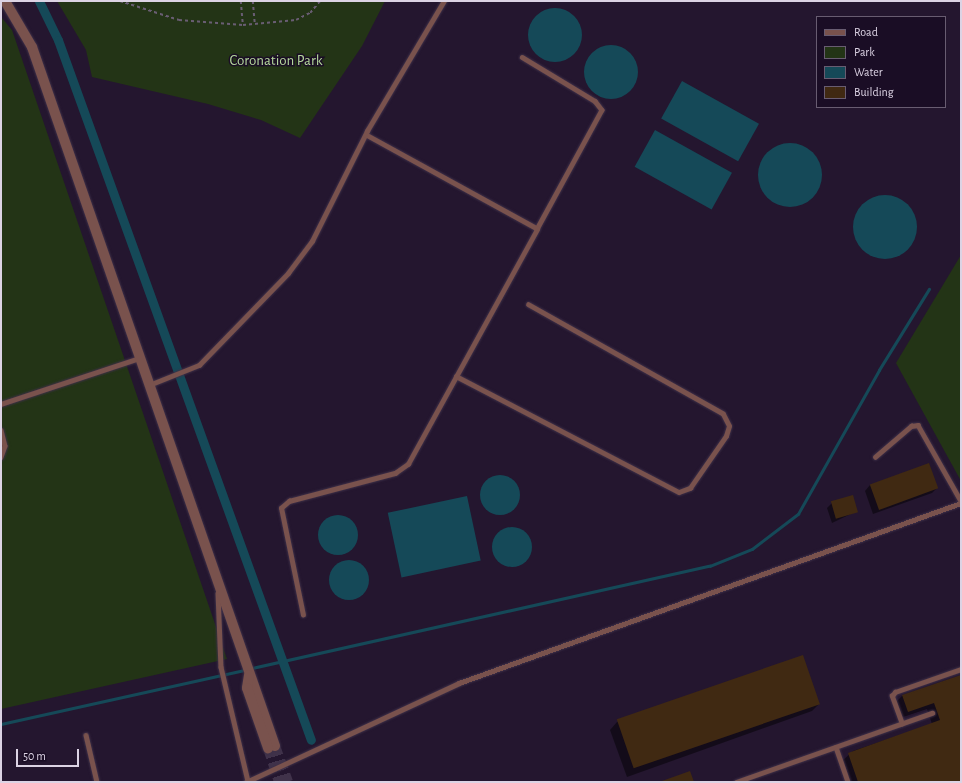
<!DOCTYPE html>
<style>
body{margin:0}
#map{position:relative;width:962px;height:783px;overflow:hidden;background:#24162f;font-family:"Alegreya Sans",sans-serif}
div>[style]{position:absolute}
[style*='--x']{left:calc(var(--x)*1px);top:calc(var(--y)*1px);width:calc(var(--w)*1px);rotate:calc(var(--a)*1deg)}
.green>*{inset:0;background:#233416}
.water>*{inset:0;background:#154958;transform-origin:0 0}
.round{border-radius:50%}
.shadow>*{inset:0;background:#0007}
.stream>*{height:2.5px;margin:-1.25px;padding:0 1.25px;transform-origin:1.25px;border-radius:1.25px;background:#154958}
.canal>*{height:9px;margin:-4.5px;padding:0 4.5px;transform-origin:4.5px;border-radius:4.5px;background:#154958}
.building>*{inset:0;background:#402912;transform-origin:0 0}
.tertiary-tunnel>*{height:10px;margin-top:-5px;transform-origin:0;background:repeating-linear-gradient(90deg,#40324a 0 10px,transparent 0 15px)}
.path>*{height:1.5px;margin-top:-0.75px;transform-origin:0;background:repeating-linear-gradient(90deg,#695d73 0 3px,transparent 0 6px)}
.roads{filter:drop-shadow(0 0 1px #3e3048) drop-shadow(0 0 1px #3e3048)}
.service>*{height:4.5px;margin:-2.25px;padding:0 2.25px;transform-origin:2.25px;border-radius:2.25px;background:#79524d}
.tertiary>*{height:10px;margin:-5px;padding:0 5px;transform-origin:5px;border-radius:5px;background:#79524d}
span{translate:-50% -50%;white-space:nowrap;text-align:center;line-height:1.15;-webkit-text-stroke:3px #1a0d25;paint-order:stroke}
.park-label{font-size:15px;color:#b4d79b}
.frame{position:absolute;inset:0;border:2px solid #dcd3e4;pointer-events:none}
.legend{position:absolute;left:816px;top:16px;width:130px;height:92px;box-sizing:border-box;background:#1a0d25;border:1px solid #685c71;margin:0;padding:5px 7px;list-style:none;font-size:12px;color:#dcd3e4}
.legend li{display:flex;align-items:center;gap:8px;height:20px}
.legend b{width:20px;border:1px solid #685c71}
.scale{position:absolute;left:16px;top:749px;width:63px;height:18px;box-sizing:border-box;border:2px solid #dcd3e4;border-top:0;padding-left:5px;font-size:12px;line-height:14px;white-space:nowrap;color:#dcd3e4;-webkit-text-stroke:3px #1a0d25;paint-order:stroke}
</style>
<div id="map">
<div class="green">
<i style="clip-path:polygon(57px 1px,385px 1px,362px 46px,300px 138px,261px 120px,208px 104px,92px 77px,86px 50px)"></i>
<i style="clip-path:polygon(1px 17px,12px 30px,227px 659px,1px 709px)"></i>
<i style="clip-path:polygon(961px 255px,961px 481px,896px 363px)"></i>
</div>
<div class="water">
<i class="round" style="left:528px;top:8px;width:54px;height:54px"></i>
<i class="round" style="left:584px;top:45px;width:54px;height:54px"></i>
<i style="left:682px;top:81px;width:88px;height:43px;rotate:29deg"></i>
<i style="left:655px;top:130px;width:88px;height:42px;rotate:29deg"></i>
<i class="round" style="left:758px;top:143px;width:64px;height:64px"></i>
<i class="round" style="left:853px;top:195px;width:64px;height:64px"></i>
<i class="round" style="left:480px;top:475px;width:40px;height:40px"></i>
<i style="left:467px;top:496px;width:66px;height:81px;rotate:78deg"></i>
<i class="round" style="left:318px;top:515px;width:40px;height:40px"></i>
<i class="round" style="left:492px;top:527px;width:40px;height:40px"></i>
<i class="round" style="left:329px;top:560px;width:40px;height:40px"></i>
</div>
<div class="shadow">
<i style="clip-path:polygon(929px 464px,937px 488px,932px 493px,873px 514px,865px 491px,870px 485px)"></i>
<i style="clip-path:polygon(832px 503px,857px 511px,832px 523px,827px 508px)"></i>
<i style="clip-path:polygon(802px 657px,819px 704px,812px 711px,627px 777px,610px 730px,617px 722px)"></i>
<i style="clip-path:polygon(961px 678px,961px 782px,849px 782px,842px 761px,853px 751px,932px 724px,927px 709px,900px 718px,895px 703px,902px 696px)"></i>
</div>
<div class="stream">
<i style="--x:252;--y:668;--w:469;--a:-12.6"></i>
<i style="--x:710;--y:566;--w:45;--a:-22"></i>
<i style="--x:752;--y:549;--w:58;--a:-37.3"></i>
<i style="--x:798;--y:514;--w:165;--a:-60.6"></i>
<i style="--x:879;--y:370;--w:95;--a:-58.3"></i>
<i style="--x:1;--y:724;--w:250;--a:-12.5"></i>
</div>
<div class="canal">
<i style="--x:39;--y:1;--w:43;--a:64"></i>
<i style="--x:58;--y:40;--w:744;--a:70.13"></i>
</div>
<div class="building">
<i style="left:929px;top:463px;width:27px;height:63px;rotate:70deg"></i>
<i style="left:853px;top:495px;width:18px;height:23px;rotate:74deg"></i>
<i style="left:803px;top:655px;width:52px;height:197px;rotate:71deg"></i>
<i style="clip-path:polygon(961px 675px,961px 782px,858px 782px,848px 753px,940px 720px,934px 703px,908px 712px,902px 695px)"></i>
<i style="clip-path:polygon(690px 771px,694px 782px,662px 782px,662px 781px)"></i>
</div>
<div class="tertiary-tunnel">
<i style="--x:275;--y:746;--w:38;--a:70"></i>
<i style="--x:268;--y:748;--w:36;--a:72"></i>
</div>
<div class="path">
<i style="--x:120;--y:1;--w:62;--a:17.9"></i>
<i style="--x:179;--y:20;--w:64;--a:4.5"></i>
<i style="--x:243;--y:25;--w:53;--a:-5.4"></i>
<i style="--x:296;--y:20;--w:16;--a:-27"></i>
<i style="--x:310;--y:13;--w:16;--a:-50"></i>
<i style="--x:241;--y:1;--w:24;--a:85"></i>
<i style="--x:253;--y:1;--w:23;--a:85"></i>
</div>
<div class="roads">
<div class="service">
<i style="--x:522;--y:57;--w:85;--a:31.1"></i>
<i style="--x:595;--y:101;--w:11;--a:52"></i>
<i style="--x:602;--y:110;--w:136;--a:118.6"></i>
<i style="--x:456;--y:376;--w:251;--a:27.5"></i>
<i style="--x:679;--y:492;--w:12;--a:-20"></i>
<i style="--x:690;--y:488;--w:63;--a:-55.3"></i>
<i style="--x:726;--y:436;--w:10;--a:-73"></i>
<i style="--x:729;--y:426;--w:13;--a:-117"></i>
<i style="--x:723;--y:414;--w:223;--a:-150.7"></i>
<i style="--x:149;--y:385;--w:54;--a:-21.8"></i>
<i style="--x:199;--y:365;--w:128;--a:-45.9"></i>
<i style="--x:288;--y:273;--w:40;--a:-53"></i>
<i style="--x:312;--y:241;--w:123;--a:-63.4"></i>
<i style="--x:367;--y:131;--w:151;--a:-59.4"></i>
<i style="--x:1;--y:404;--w:145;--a:-18.4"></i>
<i style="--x:1;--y:430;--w:16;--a:76"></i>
<i style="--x:5;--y:446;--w:12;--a:110"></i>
<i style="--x:875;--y:457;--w:48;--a:-40.7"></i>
<i style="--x:911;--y:426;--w:7;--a:-8"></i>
<i style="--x:918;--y:425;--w:87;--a:60.5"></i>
<i style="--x:218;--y:593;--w:74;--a:87.7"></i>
<i style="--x:221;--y:667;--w:117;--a:76.7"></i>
<i style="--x:303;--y:615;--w:109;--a:-101.6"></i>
<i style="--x:281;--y:508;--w:11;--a:-41"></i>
<i style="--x:289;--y:501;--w:110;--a:-14.8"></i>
<i style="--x:395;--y:473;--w:16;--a:-35"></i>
<i style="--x:408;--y:464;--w:268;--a:-61.2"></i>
<i style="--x:537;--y:229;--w:195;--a:-151.2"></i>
<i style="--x:902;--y:724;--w:30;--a:-110"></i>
<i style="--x:892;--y:696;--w:5;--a:-53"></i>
<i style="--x:895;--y:692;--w:70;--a:-19.2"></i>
<i style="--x:86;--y:735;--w:48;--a:76.8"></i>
<i style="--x:836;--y:747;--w:37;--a:71"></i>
<i style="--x:246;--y:782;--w:235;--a:-24.9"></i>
<i style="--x:459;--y:683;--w:533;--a:-19.73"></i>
<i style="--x:736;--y:782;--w:208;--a:-19.4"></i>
</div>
<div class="tertiary">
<i style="--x:5;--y:1;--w:53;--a:59.6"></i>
<i style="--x:32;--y:47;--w:740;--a:70.83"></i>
<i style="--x:249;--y:675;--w:13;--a:99"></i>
<i style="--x:247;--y:688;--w:64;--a:70.7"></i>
</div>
</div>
<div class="park-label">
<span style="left:276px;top:61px">Coronation Park</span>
</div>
<div class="frame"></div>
<ul class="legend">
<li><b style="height:5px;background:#79524d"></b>Road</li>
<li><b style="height:11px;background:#233416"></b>Park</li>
<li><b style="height:11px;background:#154958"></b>Water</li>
<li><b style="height:11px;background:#402912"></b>Building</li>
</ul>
<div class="scale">50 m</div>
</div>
